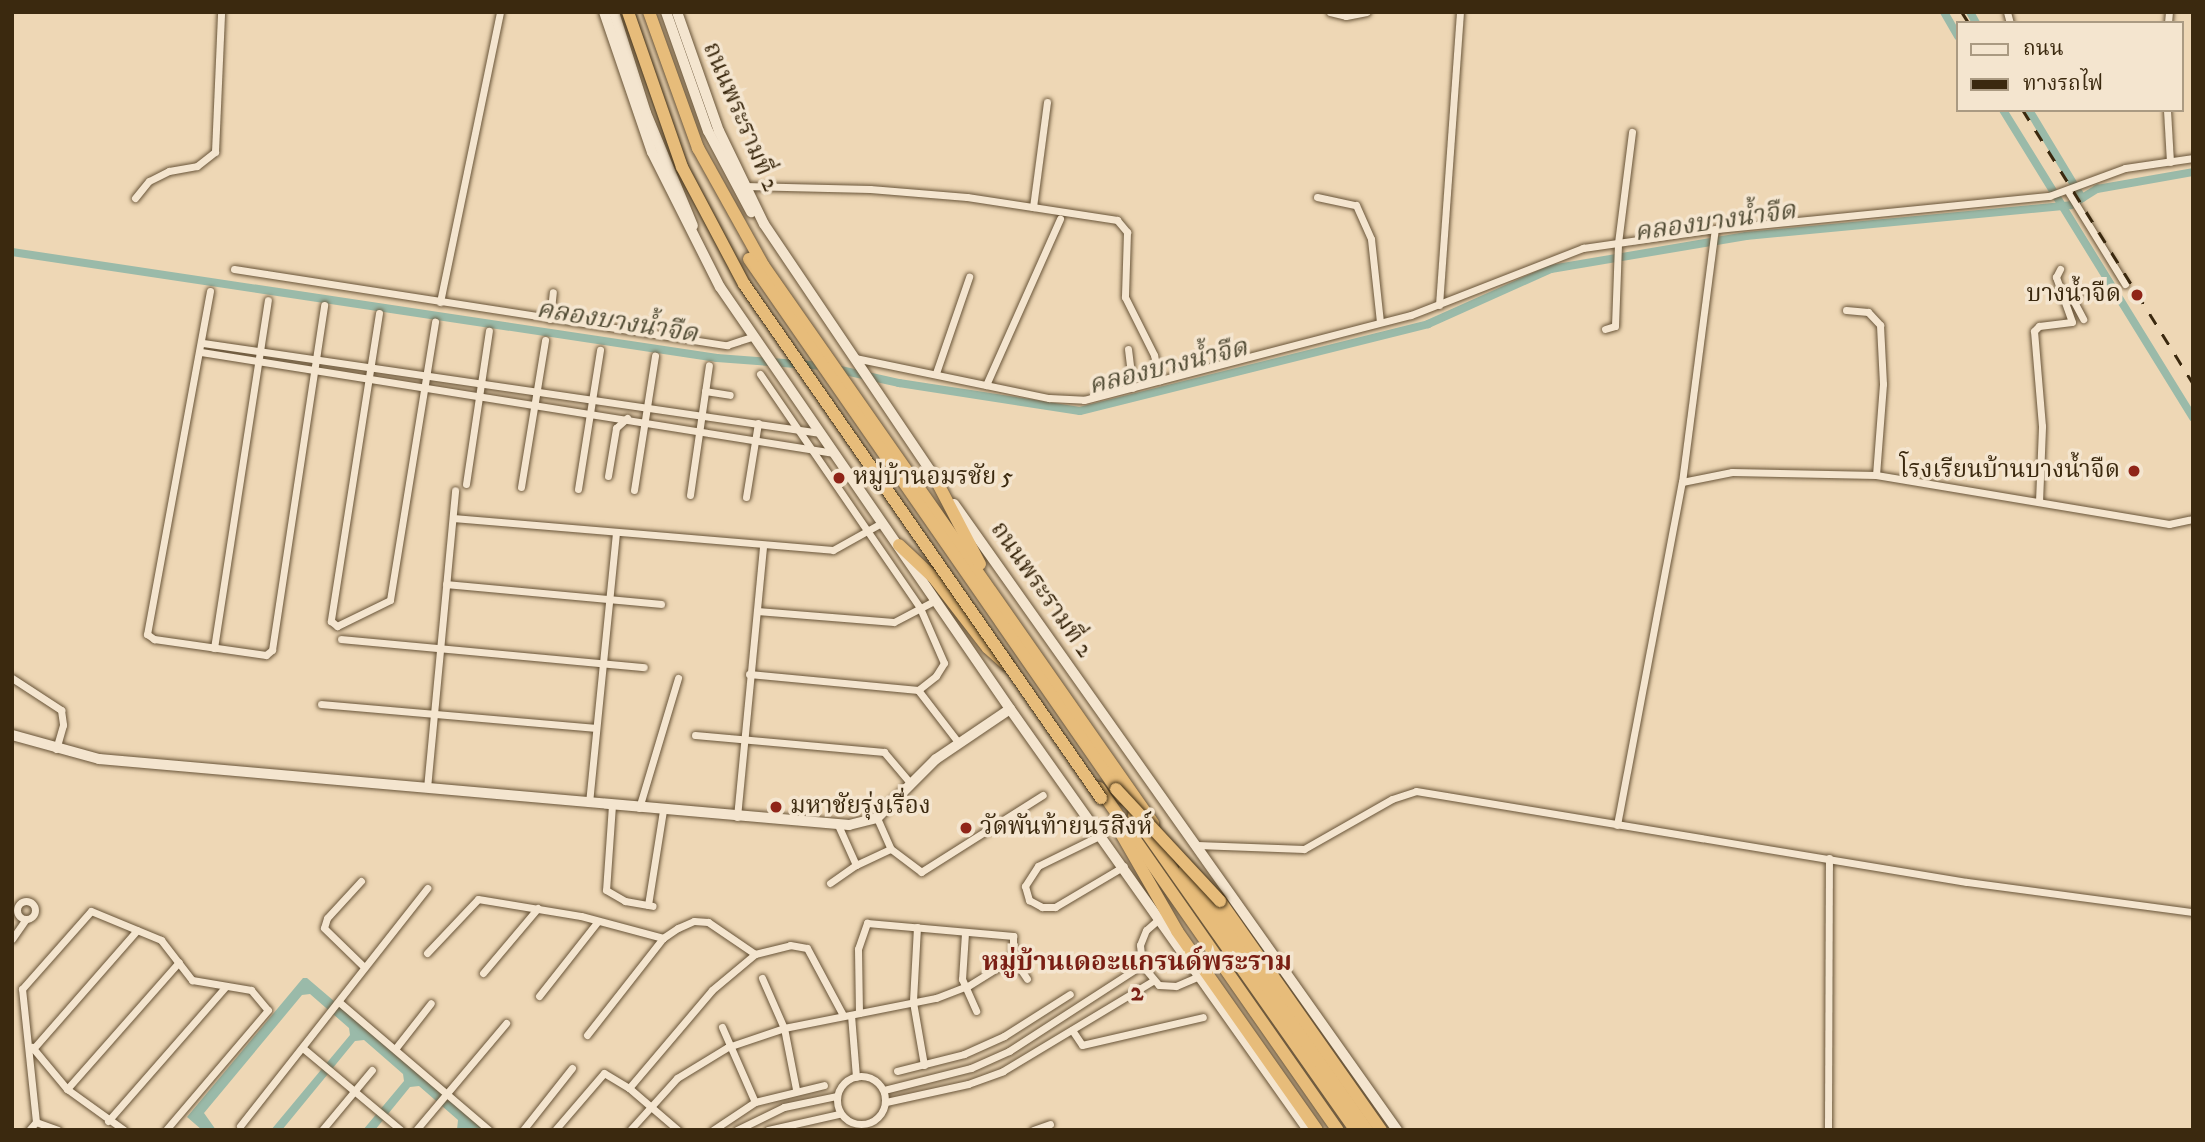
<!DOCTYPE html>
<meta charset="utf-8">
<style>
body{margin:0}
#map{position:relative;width:2205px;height:1142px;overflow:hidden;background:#eed7b5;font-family:"IM FELL DW Pica","Noto Serif Thai",serif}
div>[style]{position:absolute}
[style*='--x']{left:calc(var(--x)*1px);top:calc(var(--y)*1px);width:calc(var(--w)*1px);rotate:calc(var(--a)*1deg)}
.water>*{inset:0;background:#9abaa9}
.canal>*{height:8px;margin:-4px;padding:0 4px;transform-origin:4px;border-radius:4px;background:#9abaa9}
.roads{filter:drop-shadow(0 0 2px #685438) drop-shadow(0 0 2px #685438)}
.street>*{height:7px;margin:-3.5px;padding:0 3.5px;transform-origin:3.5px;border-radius:3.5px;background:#f4e5cf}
.street>.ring{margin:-3.5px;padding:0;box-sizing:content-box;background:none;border:7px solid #f4e5cf;border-radius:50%}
.secondary>*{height:10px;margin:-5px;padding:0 5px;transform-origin:5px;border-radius:5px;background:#f4e5cf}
.highway>*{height:12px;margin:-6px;padding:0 6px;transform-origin:6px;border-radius:6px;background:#e7bc7a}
.rail>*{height:2.5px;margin-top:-1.25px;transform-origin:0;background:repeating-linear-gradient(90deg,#3b290f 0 12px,transparent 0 24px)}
.bridges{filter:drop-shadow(0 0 2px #3b290f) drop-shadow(0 0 2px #3b290f)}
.highway-bridge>*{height:12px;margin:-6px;padding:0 6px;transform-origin:6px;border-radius:6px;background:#e7bc7a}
.dots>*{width:19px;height:19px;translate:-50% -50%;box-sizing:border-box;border:4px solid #f4e5cf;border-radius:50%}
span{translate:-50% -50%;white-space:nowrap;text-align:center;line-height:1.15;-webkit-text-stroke:7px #f4e5cf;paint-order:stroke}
.street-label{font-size:24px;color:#3b290f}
.poi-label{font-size:24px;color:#3b290f}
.right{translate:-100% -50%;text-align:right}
.left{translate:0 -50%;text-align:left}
.water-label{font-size:26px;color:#534d36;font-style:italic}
.neighbourhood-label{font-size:26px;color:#7a1f14;font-weight:700}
.frame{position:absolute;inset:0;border:14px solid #3b290f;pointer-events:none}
.legend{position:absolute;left:1956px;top:21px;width:228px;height:91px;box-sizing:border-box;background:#f4e5cf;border:2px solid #aa9a82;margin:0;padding:9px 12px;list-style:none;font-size:21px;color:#3b290f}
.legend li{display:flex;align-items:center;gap:14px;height:35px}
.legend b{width:35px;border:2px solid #aa9a82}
</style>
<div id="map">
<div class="water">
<i style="clip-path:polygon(303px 978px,307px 978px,485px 1130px,457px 1130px,458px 1120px,419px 1086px,410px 1087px,375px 1130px,363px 1130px,404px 1081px,403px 1074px,364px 1040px,355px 1041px,282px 1130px,271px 1130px,350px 1035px,349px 1028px,310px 994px,302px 995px,204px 1113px,216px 1130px,202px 1130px,187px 1117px)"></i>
</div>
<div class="canal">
<i style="--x:1944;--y:12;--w:28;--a:60"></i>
<i style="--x:1970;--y:12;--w:13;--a:61"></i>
<i style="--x:2003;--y:110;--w:362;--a:58.3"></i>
<i style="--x:2029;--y:110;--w:103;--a:58.9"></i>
<i style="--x:12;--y:252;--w:713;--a:8.55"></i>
<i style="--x:717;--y:358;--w:106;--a:4.3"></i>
<i style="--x:836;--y:369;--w:65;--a:12.5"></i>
<i style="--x:899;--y:383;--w:183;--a:8.8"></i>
<i style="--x:1080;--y:411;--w:359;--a:-14"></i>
<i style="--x:1428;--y:324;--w:135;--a:-24.1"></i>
<i style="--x:1551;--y:269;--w:198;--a:-9.6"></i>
<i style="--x:1746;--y:236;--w:326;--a:-5.4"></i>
<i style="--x:2071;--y:205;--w:31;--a:-32"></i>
<i style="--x:2097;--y:189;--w:97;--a:-10"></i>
</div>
<div class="roads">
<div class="street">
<i style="--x:1330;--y:12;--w:16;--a:14"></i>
<i style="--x:1346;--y:16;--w:21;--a:-11"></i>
<i style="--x:2007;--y:12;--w:11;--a:75"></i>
<i style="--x:2168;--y:23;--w:11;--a:-85"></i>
<i style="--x:2167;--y:110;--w:52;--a:86.7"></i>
<i style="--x:744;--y:186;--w:126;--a:1.4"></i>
<i style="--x:870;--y:189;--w:97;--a:4.7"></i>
<i style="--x:967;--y:197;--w:152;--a:8.7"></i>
<i style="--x:1117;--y:220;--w:16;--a:50"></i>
<i style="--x:1127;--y:232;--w:65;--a:91.8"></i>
<i style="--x:1125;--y:297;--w:65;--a:63.4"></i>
<i style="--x:1154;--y:355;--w:26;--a:77"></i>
<i style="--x:2069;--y:193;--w:107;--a:58.4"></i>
<i style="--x:1317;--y:197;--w:40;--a:12"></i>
<i style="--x:1356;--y:205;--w:37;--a:66"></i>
<i style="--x:1371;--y:239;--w:83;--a:83.8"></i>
<i style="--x:135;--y:198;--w:22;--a:-51"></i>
<i style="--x:149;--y:181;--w:22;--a:-27"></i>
<i style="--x:169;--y:171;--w:28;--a:-10"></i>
<i style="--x:197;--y:166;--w:23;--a:-38"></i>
<i style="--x:215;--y:152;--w:140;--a:-87.5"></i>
<i style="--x:1033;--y:207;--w:106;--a:-82.4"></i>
<i style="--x:234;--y:269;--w:499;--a:8.8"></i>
<i style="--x:727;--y:345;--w:26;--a:-18"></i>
<i style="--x:210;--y:291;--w:349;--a:100.4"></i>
<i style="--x:147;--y:634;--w:9;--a:36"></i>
<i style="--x:154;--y:639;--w:113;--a:8.1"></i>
<i style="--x:266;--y:655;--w:8;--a:-40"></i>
<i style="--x:272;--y:650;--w:349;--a:-81.4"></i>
<i style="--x:2080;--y:291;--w:11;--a:139"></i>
<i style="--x:2072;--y:298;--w:24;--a:62"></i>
<i style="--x:440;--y:302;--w:296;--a:-78.3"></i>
<i style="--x:1439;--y:305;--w:294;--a:-85.9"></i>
<i style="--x:1846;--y:310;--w:22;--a:5"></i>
<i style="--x:1868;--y:312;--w:18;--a:47"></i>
<i style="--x:1880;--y:325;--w:59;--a:87.1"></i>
<i style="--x:1883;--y:384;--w:91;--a:94.4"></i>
<i style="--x:379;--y:313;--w:312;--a:98.9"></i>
<i style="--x:331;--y:621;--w:8;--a:40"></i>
<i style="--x:337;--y:626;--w:59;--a:-26.1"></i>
<i style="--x:390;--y:600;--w:282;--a:-80.8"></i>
<i style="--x:550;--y:319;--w:27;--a:-84"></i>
<i style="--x:1605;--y:329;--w:10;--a:-17"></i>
<i style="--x:1615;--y:326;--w:83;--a:-87.9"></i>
<i style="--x:1618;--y:243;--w:112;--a:-82.8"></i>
<i style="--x:203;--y:343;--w:624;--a:8.3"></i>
<i style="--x:1128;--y:349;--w:39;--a:83"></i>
<i style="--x:201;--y:352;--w:641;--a:9.07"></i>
<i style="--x:855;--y:358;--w:198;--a:11.7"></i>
<i style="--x:1049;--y:398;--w:35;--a:3"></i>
<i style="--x:1084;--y:400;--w:338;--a:-14.6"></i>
<i style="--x:1411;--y:315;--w:185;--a:-21.3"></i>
<i style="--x:1583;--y:248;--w:126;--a:-8.2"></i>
<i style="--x:1708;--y:230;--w:343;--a:-5.7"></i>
<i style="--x:2049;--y:196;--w:81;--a:-20.2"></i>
<i style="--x:2125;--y:168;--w:69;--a:-8.4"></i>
<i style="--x:936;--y:373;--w:102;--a:-71"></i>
<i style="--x:760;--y:374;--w:283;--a:55.6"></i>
<i style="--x:920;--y:608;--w:60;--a:66.4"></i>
<i style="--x:944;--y:663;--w:15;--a:122"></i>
<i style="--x:936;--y:676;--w:23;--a:142"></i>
<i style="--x:986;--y:385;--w:182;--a:-66"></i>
<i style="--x:705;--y:391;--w:25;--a:9"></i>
<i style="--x:608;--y:476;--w:49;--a:-80.5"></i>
<i style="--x:616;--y:428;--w:15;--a:-42"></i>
<i style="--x:1682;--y:482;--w:51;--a:-11.3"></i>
<i style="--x:1732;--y:472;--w:144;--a:1.2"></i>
<i style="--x:1876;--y:475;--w:297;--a:9.5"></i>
<i style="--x:2169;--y:524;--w:25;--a:-12"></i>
<i style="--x:466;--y:484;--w:155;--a:-81.5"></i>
<i style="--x:521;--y:487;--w:149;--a:-80.7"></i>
<i style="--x:578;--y:489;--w:141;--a:-81"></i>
<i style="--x:634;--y:490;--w:136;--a:-81.1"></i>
<i style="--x:690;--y:495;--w:131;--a:-81.7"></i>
<i style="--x:746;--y:497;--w:75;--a:-80.8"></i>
<i style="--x:2039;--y:502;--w:76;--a:-87.7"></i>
<i style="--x:2042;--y:426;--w:95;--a:-94.8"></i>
<i style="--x:2034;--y:331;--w:7;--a:-45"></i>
<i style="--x:2039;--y:326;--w:33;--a:-7"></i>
<i style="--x:2072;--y:322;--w:48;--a:-109.6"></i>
<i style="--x:2056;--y:277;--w:9;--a:-63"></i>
<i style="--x:453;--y:518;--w:381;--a:4.8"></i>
<i style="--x:833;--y:550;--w:57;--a:-29.2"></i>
<i style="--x:446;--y:584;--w:216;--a:5.3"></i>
<i style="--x:757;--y:611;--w:137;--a:4.6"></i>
<i style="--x:894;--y:622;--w:47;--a:-27.6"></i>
<i style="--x:341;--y:639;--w:304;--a:5.3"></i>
<i style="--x:214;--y:648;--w:352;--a:-81.2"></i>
<i style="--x:749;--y:674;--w:170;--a:5.4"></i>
<i style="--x:918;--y:690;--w:66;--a:52.4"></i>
<i style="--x:12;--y:678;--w:59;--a:33.1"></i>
<i style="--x:61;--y:710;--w:15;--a:82"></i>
<i style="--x:63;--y:725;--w:25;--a:106"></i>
<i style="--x:321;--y:704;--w:276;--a:5"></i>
<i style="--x:695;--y:735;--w:190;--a:5.1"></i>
<i style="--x:884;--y:752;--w:42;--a:49.8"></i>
<i style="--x:427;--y:788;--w:299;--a:-84.6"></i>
<i style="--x:589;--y:803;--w:272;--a:-84.3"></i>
<i style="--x:612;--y:805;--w:85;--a:94"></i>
<i style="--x:606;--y:890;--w:22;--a:30"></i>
<i style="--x:625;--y:901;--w:28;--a:10"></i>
<i style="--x:639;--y:808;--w:136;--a:-73.3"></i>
<i style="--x:737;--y:817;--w:273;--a:-84.5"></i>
<i style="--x:877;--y:818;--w:34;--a:66"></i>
<i style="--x:838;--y:825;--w:44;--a:65.8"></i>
<i style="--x:856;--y:865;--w:38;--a:-25"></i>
<i style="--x:891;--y:849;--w:38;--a:37"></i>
<i style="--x:921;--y:872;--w:144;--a:-32.3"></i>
<i style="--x:1617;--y:825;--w:349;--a:-79.3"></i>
<i style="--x:1682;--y:482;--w:255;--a:-82.6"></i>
<i style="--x:1101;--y:835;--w:70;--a:153.8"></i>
<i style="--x:1038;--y:866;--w:24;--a:123"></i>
<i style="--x:1025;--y:886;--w:15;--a:74"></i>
<i style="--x:1029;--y:900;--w:15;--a:28"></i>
<i style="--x:1042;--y:907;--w:13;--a:0"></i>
<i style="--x:1055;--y:907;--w:80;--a:-30.7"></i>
<i style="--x:1197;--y:845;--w:107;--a:2.1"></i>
<i style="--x:1304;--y:849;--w:101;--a:-29.6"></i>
<i style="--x:1392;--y:799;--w:25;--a:-18"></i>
<i style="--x:1416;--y:791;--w:558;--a:9.38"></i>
<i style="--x:1967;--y:882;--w:228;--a:7.6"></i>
<i style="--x:361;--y:881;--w:50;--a:132.6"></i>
<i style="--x:327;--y:918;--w:10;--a:107"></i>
<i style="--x:324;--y:928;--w:56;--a:44.3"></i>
<i style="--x:830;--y:883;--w:32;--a:-35"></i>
<i class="ring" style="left:17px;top:901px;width:11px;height:11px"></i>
<i style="--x:648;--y:905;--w:96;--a:-81"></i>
<i style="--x:1160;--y:918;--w:18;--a:139"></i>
<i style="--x:1146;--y:930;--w:16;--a:112"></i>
<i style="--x:1140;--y:945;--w:20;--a:84"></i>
<i style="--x:1142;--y:965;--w:26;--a:50"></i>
<i style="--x:1159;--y:985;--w:17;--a:3"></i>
<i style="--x:1176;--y:986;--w:26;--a:-23"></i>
<i style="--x:917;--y:927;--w:75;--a:93.1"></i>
<i style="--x:913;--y:1002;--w:64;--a:80.1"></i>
<i style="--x:965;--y:933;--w:46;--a:93.7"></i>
<i style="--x:962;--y:979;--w:35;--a:66"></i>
<i style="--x:12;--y:939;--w:24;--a:-55"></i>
<i style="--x:427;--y:953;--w:74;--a:-46.6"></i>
<i style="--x:478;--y:899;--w:104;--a:9.4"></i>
<i style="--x:581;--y:916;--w:85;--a:15"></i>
<i style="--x:483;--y:973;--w:85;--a:-49.8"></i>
<i style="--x:762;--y:978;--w:55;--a:66.3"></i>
<i style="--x:784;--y:1028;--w:62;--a:78.9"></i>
<i style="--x:539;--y:996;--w:95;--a:-51.8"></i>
<i style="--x:339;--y:1002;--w:197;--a:40.5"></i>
<i style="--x:859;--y:1013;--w:64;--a:-90.9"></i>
<i style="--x:858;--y:949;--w:28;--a:-71"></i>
<i style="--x:867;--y:923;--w:147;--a:5.1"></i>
<i style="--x:1013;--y:936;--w:22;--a:90"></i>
<i style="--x:1013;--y:958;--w:25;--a:56"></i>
<i style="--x:851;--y:1015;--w:62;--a:85.4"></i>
<i style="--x:722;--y:1027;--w:82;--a:66.3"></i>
<i style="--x:1072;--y:1030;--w:18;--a:56"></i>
<i style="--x:1082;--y:1045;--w:124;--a:-13"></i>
<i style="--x:587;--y:1035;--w:123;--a:-51.9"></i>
<i style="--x:663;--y:938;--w:18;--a:-34"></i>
<i style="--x:678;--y:928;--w:17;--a:-24"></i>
<i style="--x:694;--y:921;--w:14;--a:4"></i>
<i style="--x:708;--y:922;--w:57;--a:34.2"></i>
<i style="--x:32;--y:1047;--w:55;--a:50.2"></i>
<i style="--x:67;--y:1089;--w:70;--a:35.7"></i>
<i style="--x:33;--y:1049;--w:158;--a:-48.8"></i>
<i style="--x:304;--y:1049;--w:126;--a:39.9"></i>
<i style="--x:395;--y:1049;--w:58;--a:-52"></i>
<i style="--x:897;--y:1071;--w:69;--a:-14.2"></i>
<i style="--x:964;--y:1054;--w:44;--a:-24.2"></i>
<i style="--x:1004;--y:1036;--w:78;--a:-32.5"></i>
<i class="ring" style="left:837px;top:1076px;width:41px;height:41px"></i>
<i style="--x:629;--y:1088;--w:128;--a:-49.7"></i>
<i style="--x:712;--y:990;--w:56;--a:-39.9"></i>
<i style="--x:755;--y:954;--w:36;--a:-14"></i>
<i style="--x:790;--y:945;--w:17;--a:10"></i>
<i style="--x:807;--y:948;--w:76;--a:61.8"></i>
<i style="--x:67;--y:1089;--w:169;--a:-48.6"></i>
<i style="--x:884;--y:1090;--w:90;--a:-14.2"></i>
<i style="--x:971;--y:1068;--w:42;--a:-24.1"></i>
<i style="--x:1009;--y:1051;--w:158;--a:-32.9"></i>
<i style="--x:886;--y:1102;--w:84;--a:-12.4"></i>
<i style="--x:968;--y:1084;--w:37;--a:-20"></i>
<i style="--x:1003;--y:1071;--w:175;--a:-31"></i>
<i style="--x:108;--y:1121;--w:179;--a:-48.8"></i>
<i style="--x:36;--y:1122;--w:23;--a:20"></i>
<i style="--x:240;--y:1126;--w:303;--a:-51.8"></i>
<i style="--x:29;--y:1130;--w:11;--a:-49"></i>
<i style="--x:36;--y:1122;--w:134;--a:-96"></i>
<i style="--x:22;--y:989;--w:104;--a:-48.5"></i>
<i style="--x:91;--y:911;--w:76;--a:22.5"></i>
<i style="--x:161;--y:940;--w:51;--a:52.2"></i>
<i style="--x:192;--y:980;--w:60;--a:9.6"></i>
<i style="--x:251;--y:990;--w:26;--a:50"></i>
<i style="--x:268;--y:1010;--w:157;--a:130.4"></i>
<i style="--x:322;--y:1130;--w:78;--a:-50.2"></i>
<i style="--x:416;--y:1130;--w:140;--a:-49.9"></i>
<i style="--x:523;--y:1130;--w:79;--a:-51.7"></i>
<i style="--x:555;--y:1130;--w:75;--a:-49.3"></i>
<i style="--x:604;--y:1073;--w:29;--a:31"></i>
<i style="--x:629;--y:1088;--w:65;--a:40.6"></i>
<i style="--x:630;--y:1130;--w:70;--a:-47.9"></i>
<i style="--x:677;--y:1078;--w:60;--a:-31.3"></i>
<i style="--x:728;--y:1047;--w:59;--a:-18.7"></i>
<i style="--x:784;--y:1028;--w:155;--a:-11.2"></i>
<i style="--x:936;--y:998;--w:34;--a:-21"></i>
<i style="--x:968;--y:986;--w:53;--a:-31.9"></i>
<i style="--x:713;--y:1130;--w:50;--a:-33.7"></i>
<i style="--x:755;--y:1102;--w:71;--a:-13.8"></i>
<i style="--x:737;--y:1130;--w:52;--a:-26.1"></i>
<i style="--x:784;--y:1107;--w:53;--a:-11.9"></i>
<i style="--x:768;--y:1130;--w:73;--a:-12.7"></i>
<i style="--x:1033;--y:1130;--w:18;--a:-19"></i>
<i style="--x:1828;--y:1130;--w:272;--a:-89.8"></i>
</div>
<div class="secondary">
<i style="--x:604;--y:12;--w:148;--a:71.1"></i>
<i style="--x:652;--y:152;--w:151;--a:63.3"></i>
<i style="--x:720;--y:287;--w:512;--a:55.5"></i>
<i style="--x:1010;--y:709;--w:516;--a:54.71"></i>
<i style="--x:614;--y:12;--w:106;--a:72.4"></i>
<i style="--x:646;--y:113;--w:122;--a:67.4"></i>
<i style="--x:666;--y:12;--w:126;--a:70.6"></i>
<i style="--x:708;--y:131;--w:92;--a:62"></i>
<i style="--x:677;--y:12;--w:126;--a:70.6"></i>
<i style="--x:719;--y:131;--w:103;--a:64.2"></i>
<i style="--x:764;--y:224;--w:313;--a:56"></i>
<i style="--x:954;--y:504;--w:767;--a:54.71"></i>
<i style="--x:12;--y:735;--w:90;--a:15.4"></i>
<i style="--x:99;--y:759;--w:753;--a:5.03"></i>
<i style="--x:849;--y:825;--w:29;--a:-14"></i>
<i style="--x:877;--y:818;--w:83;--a:-45"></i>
<i style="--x:936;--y:759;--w:89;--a:-34"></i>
</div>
<div class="highway">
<i style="--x:649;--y:12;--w:145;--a:70.2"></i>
<i style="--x:698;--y:148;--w:134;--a:60.9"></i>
<i style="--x:763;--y:265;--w:681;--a:55.05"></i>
<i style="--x:749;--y:259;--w:655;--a:55.27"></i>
<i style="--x:935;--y:478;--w:97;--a:62.4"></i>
<i style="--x:899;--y:545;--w:48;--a:43.3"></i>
<i style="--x:934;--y:578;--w:88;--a:52.4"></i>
<i style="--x:988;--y:648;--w:24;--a:42"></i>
<i style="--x:1099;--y:788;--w:417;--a:55.1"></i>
<i style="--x:1134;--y:815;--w:385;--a:54.9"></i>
<i style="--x:1115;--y:823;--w:125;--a:60.1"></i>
<i style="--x:1177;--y:931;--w:243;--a:54.9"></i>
<i style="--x:1185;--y:869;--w:318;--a:55.1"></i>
<i style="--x:1220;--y:901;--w:280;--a:54.9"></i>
</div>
</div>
<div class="rail">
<i style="--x:1962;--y:12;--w:13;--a:58"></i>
<i style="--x:2023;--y:110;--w:322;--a:58.1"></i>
</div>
<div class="bridges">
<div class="highway-bridge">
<i style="--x:628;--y:12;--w:164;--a:70.8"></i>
<i style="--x:682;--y:167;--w:132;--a:62.1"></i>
<i style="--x:744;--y:284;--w:626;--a:55.22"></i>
<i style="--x:1116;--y:789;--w:153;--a:47.1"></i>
</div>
</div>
<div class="dots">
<i style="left:2137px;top:295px;background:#8f2418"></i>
<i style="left:2134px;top:471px;background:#8f2418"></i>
<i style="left:839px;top:478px;background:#8f2418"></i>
<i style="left:776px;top:807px;background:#8f2418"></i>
<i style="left:966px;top:828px;background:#8f2418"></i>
</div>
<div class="street-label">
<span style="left:740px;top:117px;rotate:67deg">ถนนพระรามที่ 2</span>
<span style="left:1041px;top:590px;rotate:55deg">ถนนพระรามที่ 2</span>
</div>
<div class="poi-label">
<span class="right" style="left:2121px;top:295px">บางน้ำจืด</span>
<span class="right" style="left:2120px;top:471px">โรงเรียนบ้านบางนํ้าจืด</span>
<span class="left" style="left:853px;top:478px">หมู่บ้านอมรชัย 5</span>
<span class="left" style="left:790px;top:807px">มหาชัยรุ่งเรื่อง</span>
<span class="left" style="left:980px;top:828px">วัดพันท้ายนรสิงห์</span>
</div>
<div class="water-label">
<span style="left:1715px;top:222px;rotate:-8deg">คลองบางน้ำจืด</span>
<span style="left:617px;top:322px;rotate:9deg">คลองบางน้ำจืด</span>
<span style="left:1168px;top:367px;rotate:-14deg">คลองบางน้ำจืด</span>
</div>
<div class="neighbourhood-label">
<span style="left:1137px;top:978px">หมู่บ้านเดอะแกรนด์พระราม<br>2</span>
</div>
<div class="frame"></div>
<ul class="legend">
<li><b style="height:9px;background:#f4e5cf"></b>ถนน</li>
<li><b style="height:9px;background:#3b290f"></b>ทางรถไฟ</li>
</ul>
</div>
